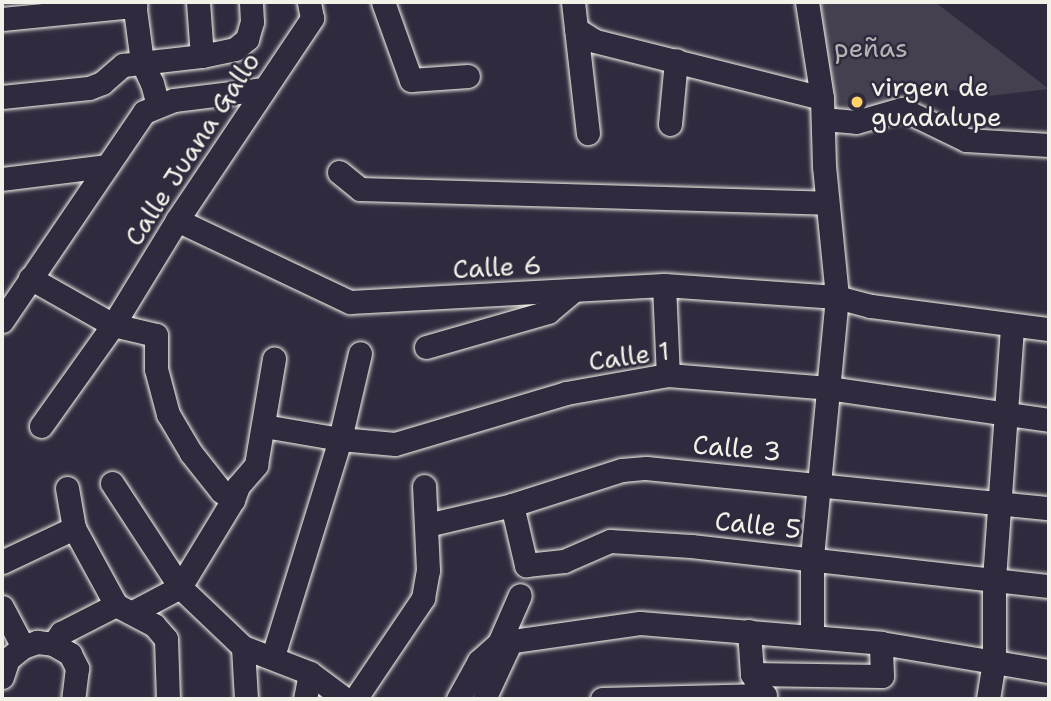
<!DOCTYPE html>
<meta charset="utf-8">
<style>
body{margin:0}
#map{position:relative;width:1051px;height:701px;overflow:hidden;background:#2f2a3d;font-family:"Shantell Sans",sans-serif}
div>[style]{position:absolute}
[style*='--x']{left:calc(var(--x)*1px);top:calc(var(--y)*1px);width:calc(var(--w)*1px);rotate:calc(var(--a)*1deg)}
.green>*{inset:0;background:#454050}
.roads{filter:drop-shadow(0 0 2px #f4f1e8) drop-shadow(0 0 2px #f4f1e8)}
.minor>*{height:23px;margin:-11.5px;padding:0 11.5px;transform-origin:11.5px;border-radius:11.5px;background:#2f2a3d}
.dots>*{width:19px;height:19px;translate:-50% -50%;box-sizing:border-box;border:4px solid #2f2a3d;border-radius:50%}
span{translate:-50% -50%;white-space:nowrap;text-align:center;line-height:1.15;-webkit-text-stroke:5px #2f2a3d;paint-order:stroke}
.park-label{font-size:26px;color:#b7b3b3}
.poi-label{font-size:26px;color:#f4f1e8}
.left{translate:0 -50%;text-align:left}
.street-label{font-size:26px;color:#f4f1e8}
.frame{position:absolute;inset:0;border:4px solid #f4f1e8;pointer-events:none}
</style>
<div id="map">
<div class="green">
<i style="clip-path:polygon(816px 2px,935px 2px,1049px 89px,989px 96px,903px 82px,893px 107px,832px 117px)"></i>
</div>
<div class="roads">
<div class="minor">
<i style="--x:134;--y:2;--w:61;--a:82.4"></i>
<i style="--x:142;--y:62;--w:23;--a:65"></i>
<i style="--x:152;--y:83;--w:23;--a:75"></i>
<i style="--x:198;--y:2;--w:54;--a:85.8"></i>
<i style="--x:383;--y:2;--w:83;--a:70.3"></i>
<i style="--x:411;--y:80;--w:57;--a:-4"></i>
<i style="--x:573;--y:2;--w:132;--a:83.5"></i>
<i style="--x:807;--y:2;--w:97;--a:81.1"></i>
<i style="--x:822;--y:98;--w:68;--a:88.3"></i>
<i style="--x:824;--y:166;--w:132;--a:84.3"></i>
<i style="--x:837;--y:297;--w:263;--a:95.5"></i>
<i style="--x:812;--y:559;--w:77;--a:90"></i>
<i style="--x:2;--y:19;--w:134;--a:-5.6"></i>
<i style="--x:576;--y:29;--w:22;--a:32"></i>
<i style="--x:595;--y:41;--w:234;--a:14.1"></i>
<i style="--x:2;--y:97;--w:87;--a:-5.9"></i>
<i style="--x:89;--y:88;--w:14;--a:-21"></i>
<i style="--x:102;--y:83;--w:28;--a:-41"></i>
<i style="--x:123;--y:65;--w:80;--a:-6.5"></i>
<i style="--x:202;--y:56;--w:34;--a:-12"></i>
<i style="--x:235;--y:49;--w:16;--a:-40"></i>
<i style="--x:247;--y:39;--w:18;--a:-74"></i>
<i style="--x:252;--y:22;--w:20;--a:-93"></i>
<i style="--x:823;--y:119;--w:33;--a:5"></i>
<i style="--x:856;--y:122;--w:48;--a:-15.8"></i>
<i style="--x:902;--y:109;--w:71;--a:25.8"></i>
<i style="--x:966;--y:140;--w:83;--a:3.4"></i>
<i style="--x:670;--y:124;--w:64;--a:-84.6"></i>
<i style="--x:339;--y:172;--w:27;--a:39"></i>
<i style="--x:360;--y:189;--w:467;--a:1.7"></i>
<i style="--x:2;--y:179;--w:105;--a:-7.1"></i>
<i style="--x:177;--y:220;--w:191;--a:25.4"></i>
<i style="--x:350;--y:302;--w:314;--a:-3.1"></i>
<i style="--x:664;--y:285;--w:173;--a:4"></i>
<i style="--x:837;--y:297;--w:35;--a:15"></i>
<i style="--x:871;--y:306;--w:179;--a:7.4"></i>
<i style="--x:30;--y:278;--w:95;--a:29.5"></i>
<i style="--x:113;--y:325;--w:44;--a:13.1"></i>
<i style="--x:156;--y:335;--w:34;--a:90"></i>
<i style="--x:156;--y:369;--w:47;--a:75.1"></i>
<i style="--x:168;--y:414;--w:45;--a:59.5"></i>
<i style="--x:191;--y:453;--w:48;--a:51.7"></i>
<i style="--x:221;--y:491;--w:15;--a:37"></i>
<i style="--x:664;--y:285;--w:90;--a:87.5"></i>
<i style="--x:2;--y:321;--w:253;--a:-55.8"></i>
<i style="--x:144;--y:112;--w:32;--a:-22"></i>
<i style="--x:174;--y:100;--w:91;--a:-7"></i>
<i style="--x:426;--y:347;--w:127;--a:-16"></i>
<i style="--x:548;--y:312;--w:33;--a:-40"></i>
<i style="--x:41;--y:426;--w:124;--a:-54.5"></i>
<i style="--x:113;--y:325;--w:123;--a:-58.6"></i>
<i style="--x:177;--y:220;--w:243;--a:-56.2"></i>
<i style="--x:312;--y:18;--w:16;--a:-101"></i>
<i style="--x:264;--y:426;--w:77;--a:9.7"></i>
<i style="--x:340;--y:439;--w:55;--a:5.2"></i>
<i style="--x:395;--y:444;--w:178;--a:-16.6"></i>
<i style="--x:566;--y:393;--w:104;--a:-10"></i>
<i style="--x:668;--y:375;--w:161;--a:4.6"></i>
<i style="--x:828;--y:388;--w:223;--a:8.2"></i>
<i style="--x:112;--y:483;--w:124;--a:56.8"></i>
<i style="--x:180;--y:587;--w:87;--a:43.6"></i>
<i style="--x:243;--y:647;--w:72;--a:21.2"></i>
<i style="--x:310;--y:673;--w:44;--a:36.6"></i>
<i style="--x:67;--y:488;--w:41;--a:80.1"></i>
<i style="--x:74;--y:528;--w:88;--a:61.4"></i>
<i style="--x:116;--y:605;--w:43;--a:27.8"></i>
<i style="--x:154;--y:625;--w:18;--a:49"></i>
<i style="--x:166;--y:639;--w:60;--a:88.1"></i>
<i style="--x:512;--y:505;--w:62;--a:76.9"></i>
<i style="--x:526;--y:565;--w:38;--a:-6"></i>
<i style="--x:564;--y:561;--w:50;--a:-23.5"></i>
<i style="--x:610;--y:541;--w:81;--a:3.5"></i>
<i style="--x:691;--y:546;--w:360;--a:6.4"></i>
<i style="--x:427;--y:525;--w:87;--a:-13.2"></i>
<i style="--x:512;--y:505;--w:115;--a:-17.7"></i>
<i style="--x:622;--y:470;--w:24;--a:-5"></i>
<i style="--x:646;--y:468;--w:405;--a:5.7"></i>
<i style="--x:2;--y:562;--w:80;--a:-25.3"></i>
<i style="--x:2;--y:607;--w:45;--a:62.3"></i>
<i style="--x:133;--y:612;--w:53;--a:-28"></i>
<i style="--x:180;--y:587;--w:102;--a:-58.7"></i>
<i style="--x:233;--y:500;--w:15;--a:-70"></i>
<i style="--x:238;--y:486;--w:28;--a:-49"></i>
<i style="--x:256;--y:465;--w:108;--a:-80.4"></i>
<i style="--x:749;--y:631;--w:43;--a:86"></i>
<i style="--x:752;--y:674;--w:13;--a:61"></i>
<i style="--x:499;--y:643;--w:52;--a:-66.4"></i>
<i style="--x:53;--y:644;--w:14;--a:-54"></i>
<i style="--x:61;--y:633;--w:62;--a:-27"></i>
<i style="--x:243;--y:647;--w:52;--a:86.7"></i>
<i style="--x:273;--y:656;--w:227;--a:-72.8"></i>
<i style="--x:340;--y:439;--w:88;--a:-76.9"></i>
<i style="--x:752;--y:674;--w:130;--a:0.9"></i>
<i style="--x:882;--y:676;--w:33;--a:-92"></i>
<i style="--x:2;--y:677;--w:19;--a:-72"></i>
<i style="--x:8;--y:659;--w:19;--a:-39"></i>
<i style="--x:23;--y:647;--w:15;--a:-20"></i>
<i style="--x:37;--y:642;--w:16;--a:7"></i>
<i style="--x:53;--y:644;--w:20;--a:30"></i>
<i style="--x:70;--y:654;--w:16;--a:63"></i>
<i style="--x:77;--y:668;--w:31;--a:97"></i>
<i style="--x:305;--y:699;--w:26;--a:-79"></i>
<i style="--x:355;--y:699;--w:122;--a:-56"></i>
<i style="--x:423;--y:598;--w:28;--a:-80"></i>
<i style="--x:428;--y:570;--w:84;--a:-92.7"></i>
<i style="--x:458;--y:699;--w:43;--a:-61.1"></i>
<i style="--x:479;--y:661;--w:27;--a:-42"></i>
<i style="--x:499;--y:643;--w:142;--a:-8.1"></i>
<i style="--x:640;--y:623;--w:242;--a:4.7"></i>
<i style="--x:881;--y:643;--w:170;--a:9.5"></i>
<i style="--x:484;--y:699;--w:62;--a:-65.1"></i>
<i style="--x:602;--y:699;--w:163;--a:-1.4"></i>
<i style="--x:988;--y:699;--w:36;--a:-81"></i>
<i style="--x:994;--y:663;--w:84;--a:-90"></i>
<i style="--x:994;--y:579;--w:254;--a:-85.9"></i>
</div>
</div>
<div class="dots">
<i style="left:857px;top:102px;background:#ffd166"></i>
</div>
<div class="park-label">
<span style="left:871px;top:48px">peñas</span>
</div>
<div class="poi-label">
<span class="left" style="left:871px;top:102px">virgen de<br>guadalupe</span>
</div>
<div class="street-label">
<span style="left:192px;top:149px;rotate:-57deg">Calle Juana Gallo</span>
<span style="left:497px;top:267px;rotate:-3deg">Calle 6</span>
<span style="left:629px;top:356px;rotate:-8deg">Calle 1</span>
<span style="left:737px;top:448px;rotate:5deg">Calle 3</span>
<span style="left:758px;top:525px;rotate:6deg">Calle 5</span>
</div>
<div class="frame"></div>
</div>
